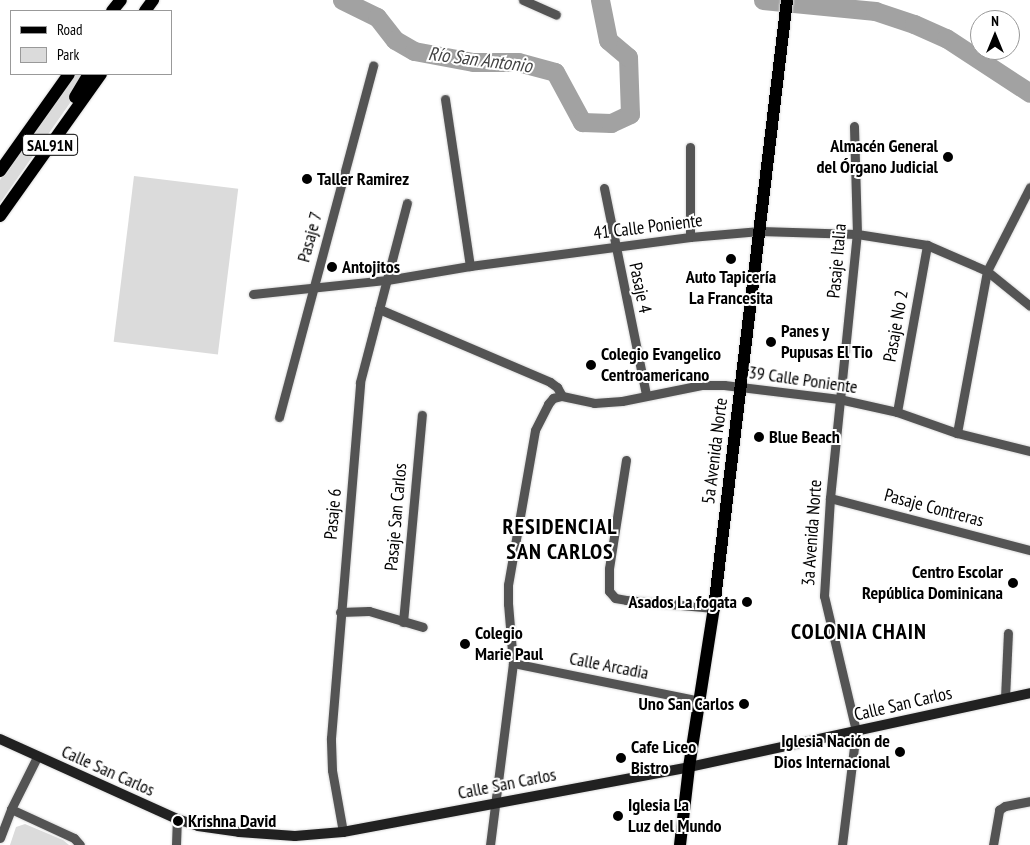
<!DOCTYPE html>
<meta charset="utf-8">
<style>
body{margin:0}
#map{position:relative;width:1030px;height:845px;overflow:hidden;background:#fff;font-family:"PT Sans Narrow",sans-serif}
div>[style]{position:absolute}
[style*='--x']{left:calc(var(--x)*1px);top:calc(var(--y)*1px);width:calc(var(--w)*1px);rotate:calc(var(--a)*1deg)}
.green>*{inset:0;background:#dbdbdb;transform-origin:0 0}
.river>*{height:19px;margin:-9.5px;padding:0 9.5px;transform-origin:9.5px;border-radius:9.5px;background:#a2a2a2}
.roads{filter:drop-shadow(0 0 1px #dbdbdb) drop-shadow(0 0 1px #dbdbdb)}
.street>*{height:9px;margin:-4.5px;padding:0 4.5px;transform-origin:4.5px;border-radius:4.5px;background:#545454}
.secondary>*{height:10px;margin:-5px;padding:0 5px;transform-origin:5px;border-radius:5px;background:#212121}
.primary>*{height:12px;margin:-6px;padding:0 6px;transform-origin:6px;border-radius:6px;background:#000}
.dots>*{width:14px;height:14px;translate:-50% -50%;box-sizing:border-box;border:2px solid #fff;border-radius:50%}
span{translate:-50% -50%;white-space:nowrap;text-align:center;line-height:1.15;-webkit-text-stroke:4px #fff;paint-order:stroke}
.shield-label span{padding:1px 4px;background:#fff;border:1px solid;border-radius:4px;-webkit-text-stroke-width:0}
.shield-label{font-size:16px;color:#000;font-weight:700}
.poi-label{font-size:18px;color:#000;font-weight:700}
.right{translate:-100% -50%;text-align:right}
.left{translate:0 -50%;text-align:left}
.street-label{font-size:18px;color:#000}
.water-label{font-size:19px;color:#434343;font-style:italic}
.district-label{font-size:22px;color:#000;font-weight:700;letter-spacing:1px}
.legend{position:absolute;left:10px;top:10px;width:162px;height:65px;box-sizing:border-box;background:#fff;border:1px solid #999;margin:0;padding:6px 9px;list-style:none;font-size:15px;color:#000}
.legend li{display:flex;align-items:center;gap:10px;height:25px}
.legend b{width:25px;border:1px solid #999}
.north{position:absolute;left:970px;top:10px;width:50px;height:50px;box-sizing:border-box;background:#fff;border:1px solid #999;border-radius:50%;rotate:0deg;font-size:14px;font-weight:700;line-height:20px;text-align:center;color:#000}
.north::after{content:'';display:block;margin:auto;width:18px;height:22px;background:#000;clip-path:polygon(50% 0,100% 100%,50% 72%,0 100%)}
</style>
<div id="map">
<div class="green">
<i style="clip-path:polygon(75px 74px,85px 74px,70px 95px,70px 103px,0 203px,0 180px)"></i>
<i style="left:134px;top:176px;width:105px;height:167px;rotate:7deg"></i>
<i style="clip-path:polygon(25px 824px,63px 840px,69px 845px,10px 845px,16px 827px)"></i>
</div>
<div class="river">
<i style="--x:342;--y:0;--w:39;--a:26"></i>
<i style="--x:377;--y:17;--w:29;--a:52"></i>
<i style="--x:395;--y:40;--w:22;--a:30"></i>
<i style="--x:414;--y:51;--w:60;--a:10.6"></i>
<i style="--x:473;--y:62;--w:45;--a:0"></i>
<i style="--x:518;--y:62;--w:38;--a:15"></i>
<i style="--x:555;--y:72;--w:57;--a:61.6"></i>
<i style="--x:582;--y:122;--w:29;--a:2"></i>
<i style="--x:611;--y:123;--w:21;--a:-25"></i>
<i style="--x:630;--y:114;--w:57;--a:-92"></i>
<i style="--x:628;--y:57;--w:26;--a:-140"></i>
<i style="--x:608;--y:40;--w:41;--a:-101.3"></i>
<i style="--x:763;--y:0;--w:113;--a:5.6"></i>
<i style="--x:875;--y:11;--w:41;--a:18.4"></i>
<i style="--x:914;--y:24;--w:35;--a:24"></i>
<i style="--x:946;--y:38;--w:100;--a:33.2"></i>
</div>
<div class="roads">
<div class="street">
<i style="--x:523;--y:0;--w:36;--a:24"></i>
<i style="--x:445;--y:99;--w:169;--a:81.5"></i>
<i style="--x:604;--y:188;--w:211;--a:78.5"></i>
<i style="--x:690;--y:237;--w:90;--a:-90"></i>
<i style="--x:253;--y:294;--w:135;--a:-6"></i>
<i style="--x:387;--y:280;--w:84;--a:-9.6"></i>
<i style="--x:470;--y:266;--w:222;--a:-7.5"></i>
<i style="--x:690;--y:237;--w:70;--a:-4.9"></i>
<i style="--x:760;--y:231;--w:97;--a:1.8"></i>
<i style="--x:857;--y:234;--w:71;--a:8.9"></i>
<i style="--x:927;--y:245;--w:65;--a:23.4"></i>
<i style="--x:987;--y:271;--w:55;--a:39.1"></i>
<i style="--x:379;--y:309;--w:186;--a:23.1"></i>
<i style="--x:550;--y:382;--w:9;--a:36"></i>
<i style="--x:557;--y:387;--w:10;--a:61"></i>
<i style="--x:897;--y:412;--w:170;--a:-79.8"></i>
<i style="--x:279;--y:417;--w:364;--a:-75"></i>
<i style="--x:957;--y:433;--w:165;--a:-79.5"></i>
<i style="--x:987;--y:271;--w:94;--a:-62.9"></i>
<i style="--x:626;--y:460;--w:110;--a:98.9"></i>
<i style="--x:609;--y:569;--w:22;--a:90"></i>
<i style="--x:609;--y:591;--w:9;--a:49"></i>
<i style="--x:615;--y:598;--w:11;--a:10"></i>
<i style="--x:626;--y:600;--w:88;--a:5.2"></i>
<i style="--x:830;--y:498;--w:207;--a:14.6"></i>
<i style="--x:340;--y:612;--w:29;--a:-2"></i>
<i style="--x:369;--y:611;--w:56;--a:16.5"></i>
<i style="--x:403;--y:622;--w:208;--a:-84.8"></i>
<i style="--x:513;--y:663;--w:190;--a:11.5"></i>
<i style="--x:1005;--y:698;--w:65;--a:-87.4"></i>
<i style="--x:11;--y:809;--w:69;--a:24.7"></i>
<i style="--x:74;--y:838;--w:9;--a:49"></i>
<i style="--x:343;--y:832;--w:63;--a:-100.1"></i>
<i style="--x:332;--y:770;--w:32;--a:-92"></i>
<i style="--x:331;--y:738;--w:357;--a:-85.3"></i>
<i style="--x:360;--y:382;--w:185;--a:-75.3"></i>
<i style="--x:0;--y:838;--w:31;--a:-69"></i>
<i style="--x:11;--y:809;--w:58;--a:-63.4"></i>
<i style="--x:176;--y:845;--w:26;--a:-88"></i>
<i style="--x:490;--y:845;--w:183;--a:-82.8"></i>
<i style="--x:513;--y:663;--w:59;--a:-94.8"></i>
<i style="--x:508;--y:604;--w:19;--a:-90"></i>
<i style="--x:508;--y:585;--w:157;--a:-80.1"></i>
<i style="--x:535;--y:430;--w:29;--a:-63"></i>
<i style="--x:548;--y:404;--w:8;--a:-50"></i>
<i style="--x:553;--y:398;--w:9;--a:-13"></i>
<i style="--x:562;--y:396;--w:33;--a:12"></i>
<i style="--x:594;--y:403;--w:28;--a:-4"></i>
<i style="--x:622;--y:401;--w:81;--a:-11.4"></i>
<i style="--x:701;--y:385;--w:23;--a:0"></i>
<i style="--x:724;--y:385;--w:116;--a:6.9"></i>
<i style="--x:839;--y:399;--w:59;--a:12.6"></i>
<i style="--x:897;--y:412;--w:64;--a:19.3"></i>
<i style="--x:957;--y:433;--w:75;--a:13.9"></i>
<i style="--x:842;--y:845;--w:115;--a:-83"></i>
<i style="--x:856;--y:731;--w:139;--a:-103.3"></i>
<i style="--x:824;--y:596;--w:98;--a:-86.5"></i>
<i style="--x:830;--y:498;--w:265;--a:-84.2"></i>
<i style="--x:857;--y:234;--w:108;--a:-91.6"></i>
<i style="--x:993;--y:845;--w:36;--a:-80"></i>
<i style="--x:999;--y:810;--w:7;--a:-34"></i>
<i style="--x:1005;--y:806;--w:25;--a:-11"></i>
</div>
<div class="secondary">
<i style="--x:0;--y:739;--w:194;--a:24.3"></i>
<i style="--x:177;--y:819;--w:22;--a:18"></i>
<i style="--x:198;--y:826;--w:41;--a:8.3"></i>
<i style="--x:239;--y:832;--w:56;--a:4.1"></i>
<i style="--x:295;--y:836;--w:48;--a:-4.8"></i>
<i style="--x:343;--y:832;--w:352;--a:-10.6"></i>
<i style="--x:689;--y:767;--w:349;--a:-12.2"></i>
</div>
<div class="primary">
<i style="--x:112;--y:11;--w:14;--a:-51"></i>
<i style="--x:145;--y:11;--w:14;--a:-54"></i>
<i style="--x:75;--y:97;--w:27;--a:-59"></i>
<i style="--x:0;--y:171;--w:119;--a:-54.6"></i>
<i style="--x:0;--y:216;--w:174;--a:-54.6"></i>
<i style="--x:680;--y:845;--w:79;--a:-83.4"></i>
<i style="--x:689;--y:767;--w:161;--a:-81.1"></i>
<i style="--x:714;--y:608;--w:612;--a:-83.15"></i>
</div>
</div>
<div class="dots">
<i style="left:948px;top:157px;background:#000"></i>
<i style="left:307px;top:179px;background:#000"></i>
<i style="left:731px;top:259px;background:#000"></i>
<i style="left:332px;top:267px;background:#000"></i>
<i style="left:771px;top:342px;background:#000"></i>
<i style="left:591px;top:365px;background:#000"></i>
<i style="left:759px;top:437px;background:#000"></i>
<i style="left:1013px;top:583px;background:#000"></i>
<i style="left:747px;top:602px;background:#000"></i>
<i style="left:465px;top:644px;background:#000"></i>
<i style="left:744px;top:704px;background:#000"></i>
<i style="left:900px;top:752px;background:#000"></i>
<i style="left:621px;top:758px;background:#000"></i>
<i style="left:618px;top:816px;background:#000"></i>
<i style="left:178px;top:821px;background:#000"></i>
</div>
<div class="shield-label">
<span style="left:50px;top:145px">SAL91N</span>
</div>
<div class="poi-label">
<span class="right" style="left:938px;top:157px">Almacén General<br>del Órgano Judicial</span>
<span class="left" style="left:317px;top:179px">Taller Ramirez</span>
<span class="left" style="left:342px;top:267px">Antojitos</span>
<span style="left:731px;top:288px">Auto Tapicería<br>La Francesita</span>
<span class="left" style="left:781px;top:342px">Panes y<br>Pupusas El Tio</span>
<span class="left" style="left:601px;top:365px">Colegio Evangelico<br>Centroamericano</span>
<span class="left" style="left:769px;top:437px">Blue Beach</span>
<span class="right" style="left:1003px;top:583px">Centro Escolar<br>República Dominicana</span>
<span class="right" style="left:737px;top:602px">Asados La fogata</span>
<span class="left" style="left:475px;top:644px">Colegio<br>Marie Paul</span>
<span class="right" style="left:734px;top:704px">Uno San Carlos</span>
<span class="right" style="left:890px;top:752px">Iglesia Nación de<br>Dios Internacional</span>
<span class="left" style="left:631px;top:758px">Cafe Liceo<br>Bistro</span>
<span class="left" style="left:628px;top:816px">Iglesia La<br>Luz del Mundo</span>
<span class="left" style="left:188px;top:821px">Krishna David</span>
</div>
<div class="street-label">
<span style="left:648px;top:227px;rotate:-7deg">41 Calle Poniente</span>
<span style="left:310px;top:237px;rotate:-75deg">Pasaje 7</span>
<span style="left:837px;top:261px;rotate:-85deg">Pasaje Italia</span>
<span style="left:640px;top:288px;rotate:78deg">Pasaje 4</span>
<span style="left:896px;top:326px;rotate:-80deg">Pasaje No 2</span>
<span style="left:803px;top:380px;rotate:8deg">39 Calle Poniente</span>
<span style="left:715px;top:451px;rotate:-83deg">5a Avenida Norte</span>
<span style="left:934px;top:508px;rotate:15deg">Pasaje Contreras</span>
<span style="left:333px;top:514px;rotate:-85deg">Pasaje 6</span>
<span style="left:396px;top:517px;rotate:-85deg">Pasaje San Carlos</span>
<span style="left:812px;top:533px;rotate:-86deg">3a Avenida Norte</span>
<span style="left:609px;top:666px;rotate:11deg">Calle Arcadia</span>
<span style="left:903px;top:704px;rotate:-13deg">Calle San Carlos</span>
<span style="left:108px;top:771px;rotate:24deg">Calle San Carlos</span>
<span style="left:507px;top:784px;rotate:-11deg">Calle San Carlos</span>
</div>
<div class="water-label">
<span style="left:480px;top:60px;rotate:7deg">Río San Antonio</span>
</div>
<div class="district-label">
<span style="left:560px;top:539px">RESIDENCIAL<br>SAN CARLOS</span>
<span style="left:859px;top:632px">COLONIA CHAIN</span>
</div>
<ul class="legend">
<li><b style="height:6px;background:#000"></b>Road</li>
<li><b style="height:14px;background:#dbdbdb"></b>Park</li>
</ul>
<div class="north">N</div>
</div>
